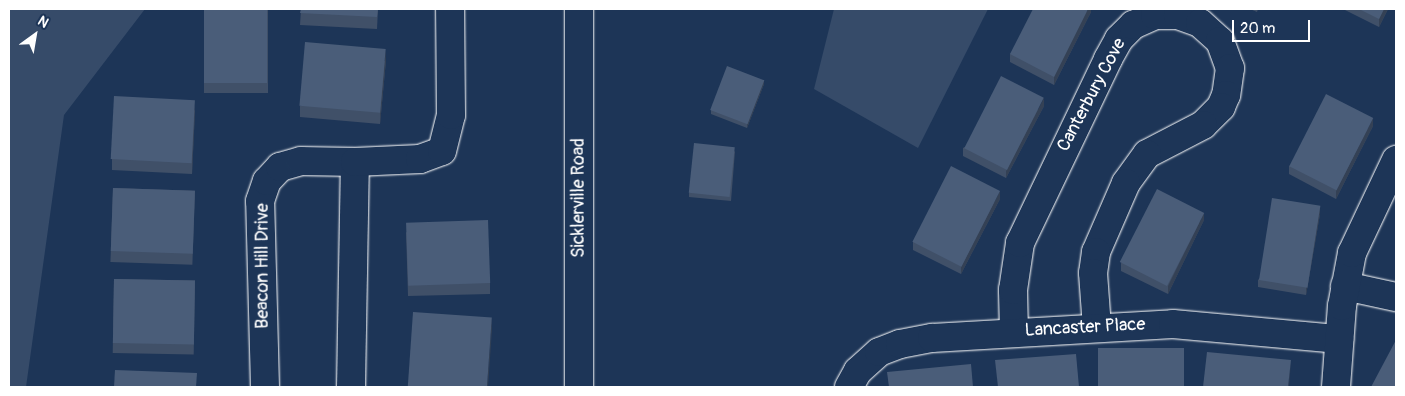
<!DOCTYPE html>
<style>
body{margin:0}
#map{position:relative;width:1405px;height:396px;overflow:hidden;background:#1d3557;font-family:Pangolin,sans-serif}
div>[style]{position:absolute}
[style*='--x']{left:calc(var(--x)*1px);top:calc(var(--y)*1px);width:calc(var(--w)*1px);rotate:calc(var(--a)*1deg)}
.green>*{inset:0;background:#364b69}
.roads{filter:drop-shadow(0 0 1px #fff) drop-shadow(0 0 1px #fff)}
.minor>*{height:28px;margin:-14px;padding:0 14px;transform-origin:14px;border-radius:14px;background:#1d3557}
.secondary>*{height:28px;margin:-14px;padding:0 14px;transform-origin:14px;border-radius:14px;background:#1d3557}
.wall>*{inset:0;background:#405068;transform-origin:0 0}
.shaded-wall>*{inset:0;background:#344155}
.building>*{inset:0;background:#4a5d79;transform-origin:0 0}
span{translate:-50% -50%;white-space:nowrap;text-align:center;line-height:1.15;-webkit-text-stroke:4px #1d3557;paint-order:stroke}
.street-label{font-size:18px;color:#fff}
.frame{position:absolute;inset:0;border:10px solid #fff;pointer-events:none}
.north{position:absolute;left:10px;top:10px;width:50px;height:50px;-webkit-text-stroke:4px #1d3557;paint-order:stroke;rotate:32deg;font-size:14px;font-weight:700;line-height:20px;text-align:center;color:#fff}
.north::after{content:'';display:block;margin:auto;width:18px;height:22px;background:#fff;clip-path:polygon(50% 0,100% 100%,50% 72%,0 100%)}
.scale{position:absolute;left:1232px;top:20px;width:78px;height:22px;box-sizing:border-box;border:2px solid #fff;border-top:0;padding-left:6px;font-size:15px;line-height:18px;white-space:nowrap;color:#fff;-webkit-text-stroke:4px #1d3557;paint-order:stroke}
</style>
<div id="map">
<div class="green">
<i style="clip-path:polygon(9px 9px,145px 9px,64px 115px,26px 387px,9px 387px)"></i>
<i style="clip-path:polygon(834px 9px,988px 9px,918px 148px,814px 89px)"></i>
</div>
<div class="roads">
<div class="minor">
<i style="--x:1345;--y:286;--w:52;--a:12.2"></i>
<i style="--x:1014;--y:332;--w:42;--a:-91.4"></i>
<i style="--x:1013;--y:290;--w:48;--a:-81.5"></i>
<i style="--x:1020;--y:243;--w:204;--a:-64.4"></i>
<i style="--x:1108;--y:59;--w:23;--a:-61"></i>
<i style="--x:1119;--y:39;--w:20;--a:-45"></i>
<i style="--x:1133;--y:25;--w:24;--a:-24"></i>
<i style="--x:1155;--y:15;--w:23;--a:0"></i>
<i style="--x:1178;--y:15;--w:23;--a:20"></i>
<i style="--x:1200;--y:23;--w:27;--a:42"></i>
<i style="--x:1220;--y:41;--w:29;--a:70"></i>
<i style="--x:1230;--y:68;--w:27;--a:98"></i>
<i style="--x:1226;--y:95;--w:13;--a:113"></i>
<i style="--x:1221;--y:107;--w:25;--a:135"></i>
<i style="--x:1203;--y:125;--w:63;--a:152.6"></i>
<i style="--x:1147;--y:154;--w:36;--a:126"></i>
<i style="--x:1126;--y:183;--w:75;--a:113.5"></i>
<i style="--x:1096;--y:252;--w:21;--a:98"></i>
<i style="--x:1093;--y:273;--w:55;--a:85.8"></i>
<i style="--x:265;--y:387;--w:186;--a:-91.5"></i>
<i style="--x:260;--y:201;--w:21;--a:-71"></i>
<i style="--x:267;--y:181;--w:19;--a:-47"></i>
<i style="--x:280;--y:167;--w:22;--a:-16"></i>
<i style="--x:301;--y:161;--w:54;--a:1.1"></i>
<i style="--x:351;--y:387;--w:225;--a:-89"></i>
<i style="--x:355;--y:162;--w:65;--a:-2.6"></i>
<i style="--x:420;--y:159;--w:23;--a:-20"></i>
<i style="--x:442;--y:151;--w:37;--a:-76"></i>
<i style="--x:451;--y:115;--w:106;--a:-90.5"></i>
<i style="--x:849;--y:387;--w:18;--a:-61"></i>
<i style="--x:858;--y:371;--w:28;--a:-42"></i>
<i style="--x:879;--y:352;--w:22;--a:-21"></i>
<i style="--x:900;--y:344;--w:33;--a:-11"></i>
<i style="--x:932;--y:338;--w:241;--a:-3.3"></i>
<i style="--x:1173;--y:324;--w:167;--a:5.2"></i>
<i style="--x:1336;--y:387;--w:81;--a:-85.8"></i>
<i style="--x:1342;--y:306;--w:54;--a:-79.3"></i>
<i style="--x:1352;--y:253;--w:103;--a:-64.7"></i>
</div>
<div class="secondary">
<i style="--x:579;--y:9;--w:378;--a:90"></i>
</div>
</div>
<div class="wall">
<i style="left:204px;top:9px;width:64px;height:84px"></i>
<i style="clip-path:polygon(301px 9px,378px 9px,377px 29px,300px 25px)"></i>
<i style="clip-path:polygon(1091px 9px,1091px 12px,1054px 85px,1010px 62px,1010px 54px)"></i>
<i style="clip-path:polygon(1250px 9px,1258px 9px,1257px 12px)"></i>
<i style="clip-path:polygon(1343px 9px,1388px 9px,1379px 27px)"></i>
<i style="clip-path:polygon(386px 60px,380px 124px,300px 117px,300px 106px)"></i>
<i style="clip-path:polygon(764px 84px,747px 128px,711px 114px,711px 110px)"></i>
<i style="clip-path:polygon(1044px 106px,1006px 178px,963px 156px,963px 148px)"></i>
<i style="clip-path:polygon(195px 110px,192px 174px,112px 170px,112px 159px)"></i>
<i style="clip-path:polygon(1373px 126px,1336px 199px,1289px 174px,1289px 166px)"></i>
<i style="clip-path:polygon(735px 151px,731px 201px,689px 197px,689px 193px)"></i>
<i style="left:113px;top:188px;width:82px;height:74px;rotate:2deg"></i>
<i style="clip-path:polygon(1000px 199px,961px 274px,913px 250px,913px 242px)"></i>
<i style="clip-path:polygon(1320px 214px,1306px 295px,1258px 287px,1258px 280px)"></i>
<i style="clip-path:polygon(1204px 220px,1168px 294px,1121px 271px,1121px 263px)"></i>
<i style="clip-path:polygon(406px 232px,490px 283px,490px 294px,408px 296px)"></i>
<i style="left:114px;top:279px;width:81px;height:74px;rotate:1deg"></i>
</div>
<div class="shaded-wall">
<i style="clip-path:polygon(1088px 9px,1091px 9px,1091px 12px,1054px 85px,1054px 77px)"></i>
<i style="clip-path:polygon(1384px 9px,1388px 9px,1379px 27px,1379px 19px)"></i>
<i style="clip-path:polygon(386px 49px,386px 60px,380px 124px,380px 114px)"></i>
<i style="clip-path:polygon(764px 80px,764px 84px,747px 128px,747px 124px)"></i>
<i style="clip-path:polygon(1044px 98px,1044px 106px,1006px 178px,1006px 171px)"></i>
<i style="clip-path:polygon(195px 100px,195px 110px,192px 174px,192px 163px)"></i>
<i style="clip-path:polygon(1373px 118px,1373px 126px,1336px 199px,1336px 191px)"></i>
<i style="clip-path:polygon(1000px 191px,1000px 199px,961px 274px,961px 267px)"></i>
<i style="clip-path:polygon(1320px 206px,1320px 214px,1306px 295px,1306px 288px)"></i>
<i style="clip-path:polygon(1204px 213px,1204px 220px,1168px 294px,1168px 286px)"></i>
<i style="clip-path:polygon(492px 317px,492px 329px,488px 387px,487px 387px)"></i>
<i style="clip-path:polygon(1291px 360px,1289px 387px,1288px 387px)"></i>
</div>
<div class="building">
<i style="left:204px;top:9px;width:63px;height:74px"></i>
<i style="clip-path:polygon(301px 9px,378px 9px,377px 17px,300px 13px)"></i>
<i style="clip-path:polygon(1033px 9px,1088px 9px,1054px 77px,1010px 54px)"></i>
<i style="clip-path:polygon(1359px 9px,1384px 9px,1379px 19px)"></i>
<i style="left:305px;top:42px;width:81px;height:64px;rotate:5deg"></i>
<i style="left:727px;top:66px;width:40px;height:47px;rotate:21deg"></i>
<i style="left:1001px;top:76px;width:48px;height:81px;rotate:27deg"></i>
<i style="left:1326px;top:94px;width:53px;height:81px;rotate:27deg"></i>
<i style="left:114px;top:96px;width:81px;height:63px;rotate:3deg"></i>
<i style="left:694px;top:143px;width:41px;height:50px;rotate:6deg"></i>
<i style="left:951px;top:166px;width:55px;height:85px;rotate:27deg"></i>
<i style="left:113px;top:188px;width:82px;height:63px;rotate:2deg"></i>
<i style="left:1157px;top:189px;width:53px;height:82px;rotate:27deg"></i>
<i style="left:1272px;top:198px;width:49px;height:83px;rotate:9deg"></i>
<i style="left:488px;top:220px;width:63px;height:82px;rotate:88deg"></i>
<i style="left:114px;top:279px;width:81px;height:64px;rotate:1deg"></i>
<i style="left:413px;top:312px;width:79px;height:75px;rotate:4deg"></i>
<i style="clip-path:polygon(1396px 340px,1396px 387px,1371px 387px)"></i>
<i style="left:1098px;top:348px;width:86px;height:39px"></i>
<i style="clip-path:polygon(1207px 352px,1291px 360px,1288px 387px,1203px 387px)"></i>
<i style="clip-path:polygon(1076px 354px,1079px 387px,998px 387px,995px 360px)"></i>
<i style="clip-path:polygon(971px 364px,973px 387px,889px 387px,887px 372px)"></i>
<i style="clip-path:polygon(115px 370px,197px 373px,196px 387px,114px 387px)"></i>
</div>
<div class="street-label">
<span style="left:1092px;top:95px;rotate:-62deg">Canterbury Cove</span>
<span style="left:579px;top:198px;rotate:-90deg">Sicklerville Road</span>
<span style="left:263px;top:266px;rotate:-90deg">Beacon Hill Drive</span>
<span style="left:1085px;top:328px;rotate:-3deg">Lancaster Place</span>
</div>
<div class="frame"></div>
<div class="north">N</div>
<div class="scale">20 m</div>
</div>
